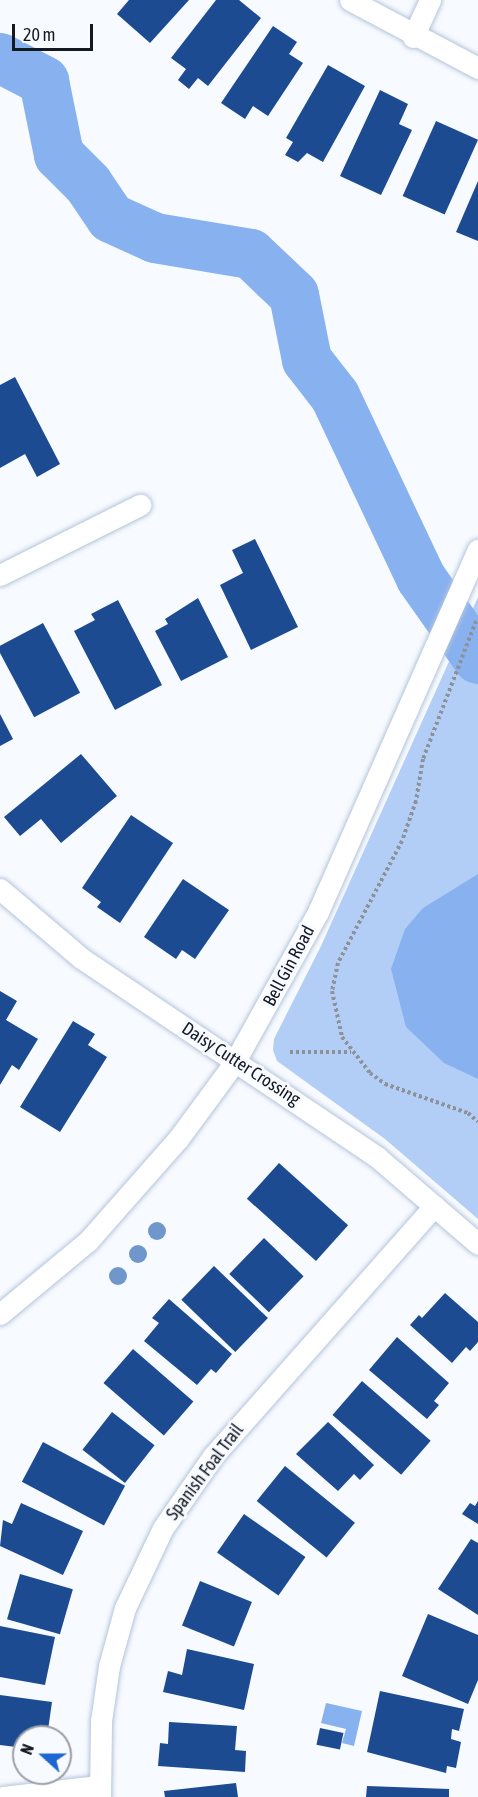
<!DOCTYPE html>
<style>
body{margin:0}
#map{position:relative;width:478px;height:1797px;overflow:hidden;background:#f7faff;font-family:"Asap Condensed",sans-serif}
div>[style]{position:absolute}
[style*='--x']{left:calc(var(--x)*1px);top:calc(var(--y)*1px);width:calc(var(--w)*1px);rotate:calc(var(--a)*1deg)}
.green>*{inset:0;background:#b3cef6}
.water>*{inset:0;background:#88b1f0}
.river>*{height:50px;margin:-25px;padding:0 25px;transform-origin:25px;border-radius:25px;background:#88b1f0}
.building>*{inset:0;background:#1c4b92;transform-origin:0 0}
.path>*{height:4px;margin-top:-2px;transform-origin:0;background:repeating-linear-gradient(90deg,#8d9198 0 3px,transparent 0 6px)}
.roads{filter:drop-shadow(0 0 2px #b4c4db) drop-shadow(0 0 2px #b4c4db)}
.minor>*{height:21px;margin:-10.5px;padding:0 10.5px;transform-origin:10.5px;border-radius:10.5px;background:#fff}
.trees>*{width:18px;height:18px;margin:-9px;border-radius:50%;background:#7097cb}
span{translate:-50% -50%;white-space:nowrap;text-align:center;line-height:1.15;-webkit-text-stroke:6px #f7faff;paint-order:stroke}
.street-label{font-size:18px;color:#131921}
.north{position:absolute;left:12px;top:1725px;width:60px;height:60px;box-sizing:border-box;background:#f7faff;border:2px solid #9ca0a6;border-radius:50%;rotate:291deg;font-size:16px;font-weight:700;line-height:24px;text-align:center;color:#131921}
.north::after{content:'';display:block;margin:auto;width:21px;height:27px;background:#1e67d2;clip-path:polygon(50% 0,100% 100%,50% 72%,0 100%)}
.scale{position:absolute;left:12px;top:24px;width:81px;height:27px;box-sizing:border-box;border:3px solid #131921;border-top:0;padding-left:8px;font-size:18px;line-height:21px;white-space:nowrap;color:#131921;-webkit-text-stroke:4px #f7faff;paint-order:stroke}
</style>
<div id="map">
<div class="green">
<i style="clip-path:polygon(478px 597px,478px 1219px,385px 1139px,277px 1061px,273px 1050px,274px 1039px,321px 946px)"></i>
</div>
<div class="water">
<i style="clip-path:polygon(478px 874px,478px 1079px,444px 1063px,406px 1027px,391px 969px,405px 929px,423px 908px)"></i>
<i style="clip-path:polygon(326px 1703px,362px 1711px,354px 1746px,342px 1743px,346px 1729px,321px 1723px)"></i>
</div>
<div class="river">
<i style="--x:0;--y:58;--w:50;--a:27.6"></i>
<i style="--x:44;--y:81;--w:76;--a:78.5"></i>
<i style="--x:59;--y:155;--w:41;--a:45"></i>
<i style="--x:88;--y:184;--w:41;--a:55.9"></i>
<i style="--x:111;--y:218;--w:48;--a:24.4"></i>
<i style="--x:155;--y:238;--w:97;--a:9.5"></i>
<i style="--x:251;--y:254;--w:59;--a:43.6"></i>
<i style="--x:294;--y:295;--w:66;--a:78.7"></i>
<i style="--x:307;--y:360;--w:46;--a:52.1"></i>
<i style="--x:335;--y:396;--w:201;--a:64.7"></i>
<i style="--x:421;--y:578;--w:99;--a:54.9"></i>
</div>
<div class="building">
<i style="clip-path:polygon(129px 0,189px 0,150px 43px,117px 14px)"></i>
<i style="clip-path:polygon(216px 0,239px 0,261px 18px,208px 86px,198px 78px,189px 89px,178px 80px,186px 69px,171px 58px)"></i>
<i style="clip-path:polygon(273px 26px,297px 42px,289px 54px,303px 63px,268px 116px,253px 106px,245px 119px,221px 103px)"></i>
<i style="clip-path:polygon(328px 65px,365px 86px,323px 162px,307px 153px,298px 162px,285px 155px,293px 142px,286px 138px)"></i>
<i style="clip-path:polygon(380px 90px,408px 104px,399px 124px,412px 130px,381px 195px,340px 176px)"></i>
<i style="left:436px;top:121px;width:46px;height:82px;rotate:24deg"></i>
<i style="clip-path:polygon(478px 181px,478px 241px,456px 232px)"></i>
<i style="clip-path:polygon(15px 377px,60px 464px,37px 477px,25px 454px,0 468px,0 385px)"></i>
<i style="clip-path:polygon(255px 539px,298px 627px,251px 650px,220px 585px,243px 573px,232px 550px)"></i>
<i style="clip-path:polygon(198px 598px,228px 657px,181px 681px,155px 631px,168px 624px,165px 619px)"></i>
<i style="clip-path:polygon(118px 600px,162px 685px,115px 710px,74px 631px,95px 620px,91px 614px)"></i>
<i style="left:43px;top:623px;width:79px;height:52px;rotate:62deg"></i>
<i style="clip-path:polygon(0 714px,13px 739px,0 746px)"></i>
<i style="clip-path:polygon(81px 754px,117px 796px,61px 843px,41px 819px,20px 836px,4px 817px)"></i>
<i style="clip-path:polygon(131px 815px,173px 843px,120px 923px,97px 907px,101px 902px,82px 888px)"></i>
<i style="clip-path:polygon(183px 879px,229px 910px,195px 959px,182px 950px,176px 959px,144px 937px)"></i>
<i style="clip-path:polygon(0 991px,17px 1001px,6px 1020px,38px 1039px,19px 1070px,12px 1065px,0 1085px)"></i>
<i style="clip-path:polygon(73px 1021px,95px 1034px,88px 1045px,107px 1057px,60px 1132px,20px 1107px)"></i>
<i style="left:279px;top:1163px;width:93px;height:48px;rotate:42deg"></i>
<i style="left:264px;top:1238px;width:55px;height:50px;rotate:44deg"></i>
<i style="left:214px;top:1266px;width:75px;height:47px;rotate:44deg"></i>
<i style="clip-path:polygon(445px 1293px,478px 1322px,478px 1342px,470px 1351px,466px 1347px,452px 1363px,410px 1325px,419px 1315px,422px 1318px)"></i>
<i style="clip-path:polygon(169px 1299px,232px 1354px,216px 1373px,211px 1369px,197px 1385px,144px 1341px,159px 1323px,152px 1318px)"></i>
<i style="clip-path:polygon(397px 1337px,449px 1383px,434px 1401px,439px 1405px,427px 1419px,369px 1370px)"></i>
<i style="left:133px;top:1349px;width:80px;height:45px;rotate:41deg"></i>
<i style="left:362px;top:1381px;width:91px;height:45px;rotate:41deg"></i>
<i style="left:112px;top:1412px;width:54px;height:48px;rotate:38deg"></i>
<i style="clip-path:polygon(328px 1422px,374px 1465px,360px 1480px,354px 1474px,338px 1491px,296px 1454px)"></i>
<i style="left:43px;top:1442px;width:93px;height:45px;rotate:28deg"></i>
<i style="left:285px;top:1466px;width:90px;height:45px;rotate:39deg"></i>
<i style="clip-path:polygon(478px 1501px,478px 1524px,462px 1514px,470px 1503px,475px 1506px)"></i>
<i style="clip-path:polygon(21px 1503px,83px 1531px,63px 1575px,0 1546px,3px 1520px,12px 1524px)"></i>
<i style="left:244px;top:1514px;width:75px;height:47px;rotate:35deg"></i>
<i style="clip-path:polygon(471px 1539px,478px 1543px,478px 1615px,438px 1589px)"></i>
<i style="left:20px;top:1574px;width:55px;height:47px;rotate:16deg"></i>
<i style="left:200px;top:1581px;width:56px;height:48px;rotate:22deg"></i>
<i style="clip-path:polygon(428px 1614px,478px 1635px,478px 1680px,468px 1704px,402px 1676px)"></i>
<i style="clip-path:polygon(0 1626px,55px 1637px,45px 1685px,0 1677px)"></i>
<i style="clip-path:polygon(187px 1649px,254px 1664px,244px 1710px,163px 1692px,168px 1671px,182px 1675px)"></i>
<i style="clip-path:polygon(380px 1691px,464px 1709px,459px 1731px,452px 1729px,451px 1739px,461px 1742px,456px 1768px,447px 1766px,446px 1773px,367px 1752px)"></i>
<i style="clip-path:polygon(0 1695px,52px 1702px,47px 1737px,24px 1737px,24px 1748px,0 1745px)"></i>
<i style="clip-path:polygon(169px 1722px,237px 1726px,235px 1750px,246px 1751px,245px 1772px,158px 1766px,160px 1743px,168px 1744px)"></i>
<i style="left:320px;top:1728px;width:24px;height:17px;rotate:12deg"></i>
<i style="clip-path:polygon(236px 1783px,238px 1797px,165px 1797px,164px 1791px)"></i>
<i style="clip-path:polygon(367px 1786px,449px 1789px,449px 1797px,366px 1797px)"></i>
</div>
<div class="path">
<i style="--x:476;--y:621;--w:148;--a:111"></i>
<i style="--x:423;--y:759;--w:43;--a:99.5"></i>
<i style="--x:416;--y:801;--w:42;--a:109.3"></i>
<i style="--x:402;--y:841;--w:138;--a:117.7"></i>
<i style="--x:338;--y:963;--w:29;--a:102"></i>
<i style="--x:332;--y:991;--w:47;--a:77.7"></i>
<i style="--x:342;--y:1037;--w:46;--a:52.1"></i>
<i style="--x:370;--y:1073;--w:19;--a:36"></i>
<i style="--x:385;--y:1084;--w:88;--a:19.3"></i>
<i style="--x:468;--y:1113;--w:13;--a:42"></i>
<i style="--x:290;--y:1052;--w:61;--a:0"></i>
</div>
<div class="roads">
<div class="minor">
<i style="--x:350;--y:0;--w:145;--a:28"></i>
<i style="--x:413;--y:37;--w:41;--a:-65.3"></i>
<i style="--x:0;--y:575;--w:157;--a:-26.6"></i>
<i style="--x:0;--y:889;--w:106;--a:40.4"></i>
<i style="--x:81;--y:958;--w:357;--a:33.9"></i>
<i style="--x:377;--y:1157;--w:133;--a:40.7"></i>
<i style="--x:0;--y:1314;--w:114;--a:-39.7"></i>
<i style="--x:88;--y:1241;--w:136;--a:-48.6"></i>
<i style="--x:178;--y:1139;--w:94;--a:-53.6"></i>
<i style="--x:234;--y:1063;--w:173;--a:-60.9"></i>
<i style="--x:318;--y:912;--w:396;--a:-66.2"></i>
<i style="--x:3;--y:1797;--w:96;--a:-6.6"></i>
<i style="--x:100;--y:1797;--w:76;--a:-89.2"></i>
<i style="--x:101;--y:1721;--w:56;--a:-81.7"></i>
<i style="--x:109;--y:1666;--w:60;--a:-74.6"></i>
<i style="--x:125;--y:1608;--w:89;--a:-64.6"></i>
<i style="--x:163;--y:1528;--w:88;--a:-55.2"></i>
<i style="--x:213;--y:1456;--w:334;--a:-48.5"></i>
</div>
</div>
<div class="trees">
<i style="left:157px;top:1231px"></i>
<i style="left:138px;top:1254px"></i>
<i style="left:118px;top:1276px"></i>
</div>
<div class="street-label">
<span style="left:289px;top:966px;rotate:-62deg">Bell Gin Road</span>
<span style="left:241px;top:1064px;rotate:33deg">Daisy Cutter Crossing</span>
<span style="left:205px;top:1472px;rotate:-53deg">Spanish Foal Trail</span>
</div>
<div class="north">N</div>
<div class="scale">20 m</div>
</div>
